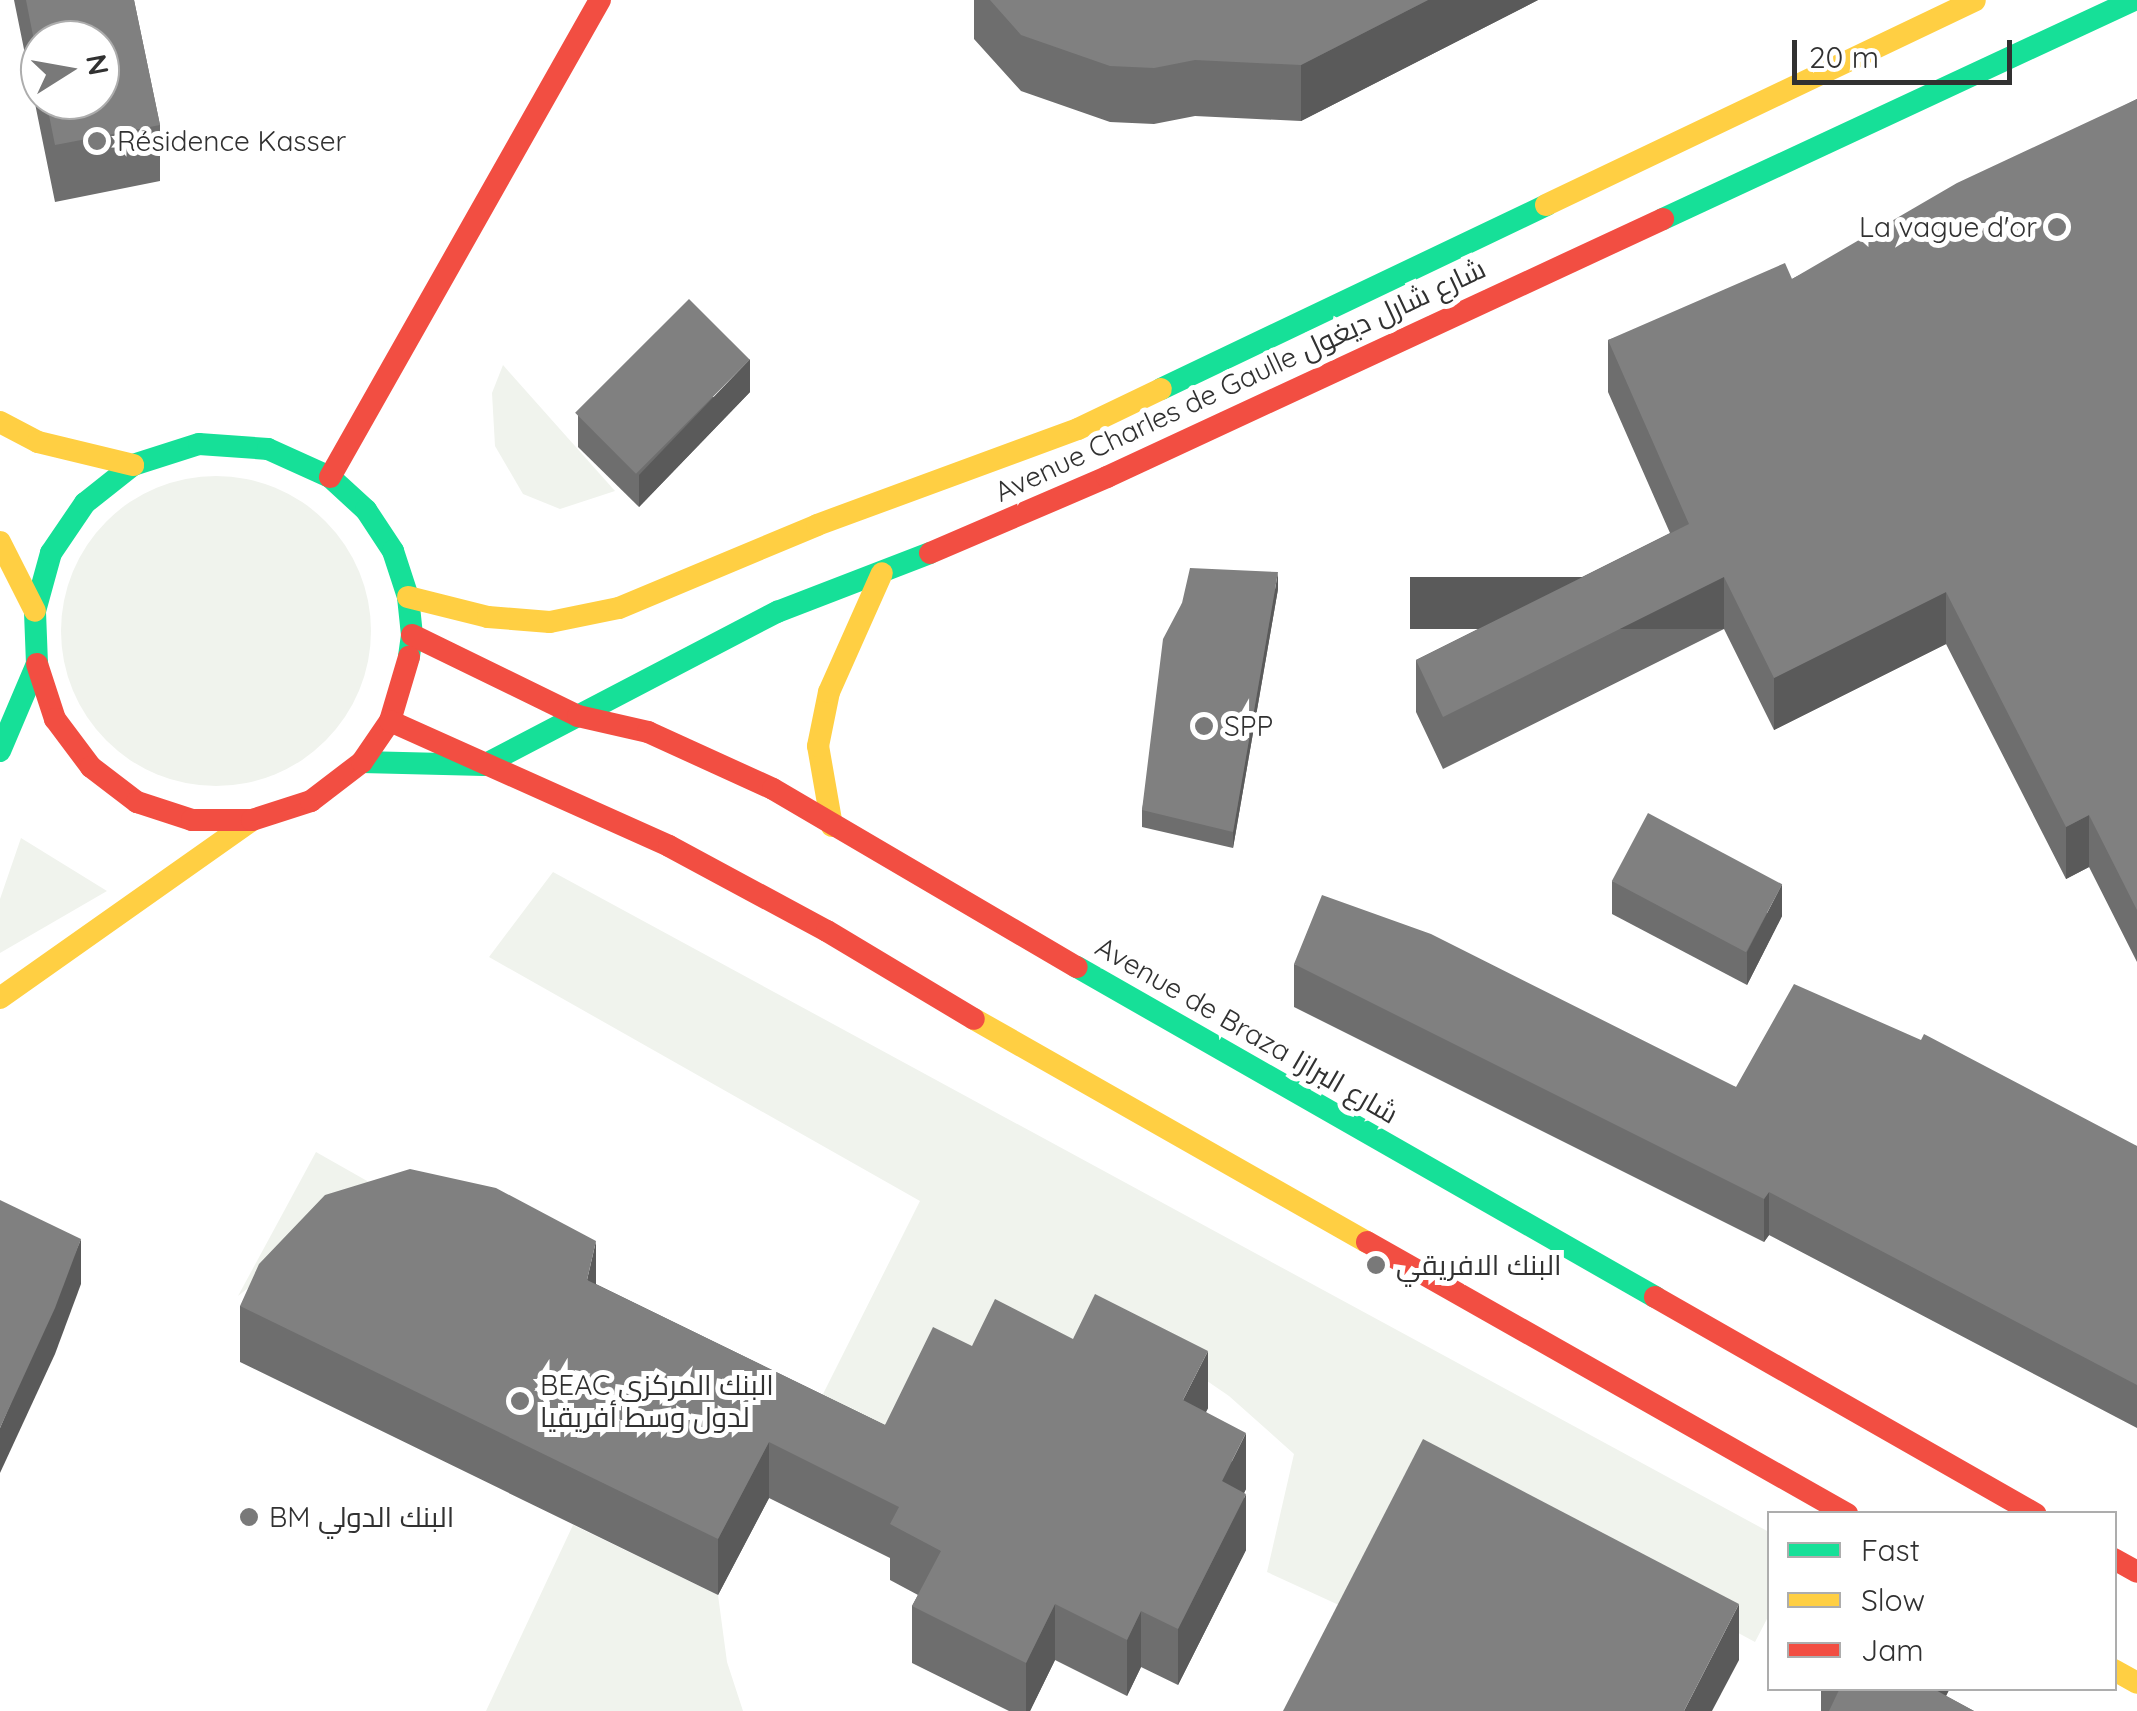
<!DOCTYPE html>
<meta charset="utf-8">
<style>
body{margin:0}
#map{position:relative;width:2137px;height:1711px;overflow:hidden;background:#fff;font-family:Quicksand,Cairo,sans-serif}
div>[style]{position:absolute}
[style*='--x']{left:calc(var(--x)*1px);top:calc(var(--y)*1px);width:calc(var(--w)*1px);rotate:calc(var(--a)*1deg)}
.green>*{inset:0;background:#f0f3ed}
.round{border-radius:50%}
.fast>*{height:22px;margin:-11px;padding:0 11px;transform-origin:11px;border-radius:11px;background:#16e098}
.slow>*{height:22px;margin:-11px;padding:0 11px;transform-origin:11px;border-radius:11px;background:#ffcf43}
.jam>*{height:22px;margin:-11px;padding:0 11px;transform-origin:11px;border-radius:11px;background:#f24e42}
.wall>*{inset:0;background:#6e6e6e}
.shaded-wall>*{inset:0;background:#5a5a5a;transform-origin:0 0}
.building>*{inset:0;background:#808080;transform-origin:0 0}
.dots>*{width:28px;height:28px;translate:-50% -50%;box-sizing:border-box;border:5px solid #fff;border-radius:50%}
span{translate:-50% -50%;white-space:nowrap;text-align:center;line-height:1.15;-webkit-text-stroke:10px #fff;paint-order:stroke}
.poi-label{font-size:28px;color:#313131}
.left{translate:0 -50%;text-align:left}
.right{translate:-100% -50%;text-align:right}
.street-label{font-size:28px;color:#313131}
.legend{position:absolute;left:1767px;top:1511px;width:350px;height:180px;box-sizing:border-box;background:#fff;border:2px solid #adadad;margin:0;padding:12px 18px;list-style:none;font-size:30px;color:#313131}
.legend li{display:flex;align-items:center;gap:20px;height:50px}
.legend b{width:50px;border:2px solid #adadad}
.north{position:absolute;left:20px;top:20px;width:100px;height:100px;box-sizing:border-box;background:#fff;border:2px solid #adadad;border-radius:50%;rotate:79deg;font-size:28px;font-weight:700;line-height:40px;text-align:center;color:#313131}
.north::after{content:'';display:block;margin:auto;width:35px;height:45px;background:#797979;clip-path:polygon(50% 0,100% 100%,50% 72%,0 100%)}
.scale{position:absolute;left:1792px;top:40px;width:220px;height:45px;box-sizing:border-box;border:5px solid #313131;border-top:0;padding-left:12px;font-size:30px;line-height:35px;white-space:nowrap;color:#313131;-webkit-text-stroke:8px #fff;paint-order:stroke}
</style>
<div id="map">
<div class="green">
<i style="clip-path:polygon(503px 365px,615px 491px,560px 509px,523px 494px,495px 446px,492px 393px)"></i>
<i class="round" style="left:61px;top:476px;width:310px;height:310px"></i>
<i style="clip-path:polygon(21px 838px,107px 891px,0 953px,0 899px)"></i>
<i style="clip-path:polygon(553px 872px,1769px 1532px,1769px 1615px,1755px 1642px,1419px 1461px,1341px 1606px,1267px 1572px,1294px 1454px,1229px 1396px,1108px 1313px,1068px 1374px,883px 1436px,822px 1396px,920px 1201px,489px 957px)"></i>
<i style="clip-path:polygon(316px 1152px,376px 1186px,238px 1296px)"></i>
<i style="clip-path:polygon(573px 1525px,718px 1595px,727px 1662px,743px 1711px,486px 1711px)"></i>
</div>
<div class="fast">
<i style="--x:1663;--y:219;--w:519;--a:-24.94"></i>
<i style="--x:1161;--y:389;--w:427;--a:-25.5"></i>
<i style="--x:0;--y:751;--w:95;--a:-67"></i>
<i style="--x:37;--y:664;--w:53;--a:-92.2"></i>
<i style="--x:35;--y:611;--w:60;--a:-74.6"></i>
<i style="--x:51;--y:553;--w:60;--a:-55.8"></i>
<i style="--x:85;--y:503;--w:61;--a:-38.4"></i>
<i style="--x:133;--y:465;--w:69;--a:-17.7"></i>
<i style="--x:199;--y:444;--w:69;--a:4.1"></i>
<i style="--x:268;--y:449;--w:68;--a:24.3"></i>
<i style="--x:330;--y:477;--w:49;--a:42.5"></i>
<i style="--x:366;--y:510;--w:49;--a:56.6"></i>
<i style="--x:393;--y:551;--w:48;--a:71.9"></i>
<i style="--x:408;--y:597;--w:38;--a:84"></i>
<i style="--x:412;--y:635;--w:22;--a:98"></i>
<i style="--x:362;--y:762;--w:122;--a:1.4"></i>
<i style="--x:484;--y:765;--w:331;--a:-27.6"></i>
<i style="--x:777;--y:612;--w:164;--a:-21.1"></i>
<i style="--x:1077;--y:967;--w:666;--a:29.72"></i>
</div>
<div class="slow">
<i style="--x:1546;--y:205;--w:475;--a:-25.5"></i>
<i style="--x:0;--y:422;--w:43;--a:27.8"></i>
<i style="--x:38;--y:442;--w:98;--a:13.6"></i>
<i style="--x:0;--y:542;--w:77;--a:63.1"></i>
<i style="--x:408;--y:597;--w:82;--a:14"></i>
<i style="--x:488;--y:617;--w:62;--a:4.6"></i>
<i style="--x:550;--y:622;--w:70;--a:-11.5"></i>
<i style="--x:619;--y:608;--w:215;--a:-22.7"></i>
<i style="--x:817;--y:525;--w:278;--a:-20.2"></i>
<i style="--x:1078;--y:429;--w:92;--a:-25.7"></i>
<i style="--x:832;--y:826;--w:81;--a:-99.9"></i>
<i style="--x:818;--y:746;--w:55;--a:-78.5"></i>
<i style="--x:829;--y:692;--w:130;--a:-66"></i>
<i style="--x:0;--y:998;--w:309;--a:-35.2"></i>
<i style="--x:974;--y:1019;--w:452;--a:29.6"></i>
<i style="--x:2114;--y:1670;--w:26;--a:29"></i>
</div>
<div class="jam">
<i style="--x:330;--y:477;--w:548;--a:-60.49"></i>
<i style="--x:930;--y:553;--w:193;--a:-23.2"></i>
<i style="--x:1107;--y:477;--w:613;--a:-24.89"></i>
<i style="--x:412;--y:635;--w:185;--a:26"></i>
<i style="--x:578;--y:716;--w:72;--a:12.9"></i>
<i style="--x:648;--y:732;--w:137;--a:24.5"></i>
<i style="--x:773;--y:789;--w:352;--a:30.4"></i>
<i style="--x:37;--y:664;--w:58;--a:71.9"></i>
<i style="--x:55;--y:719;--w:60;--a:53.1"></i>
<i style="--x:91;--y:767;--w:58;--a:37.3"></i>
<i style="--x:137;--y:802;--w:58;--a:18.1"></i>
<i style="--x:192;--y:820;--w:60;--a:0"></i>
<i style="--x:252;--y:820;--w:62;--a:-17.9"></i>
<i style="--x:311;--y:801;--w:64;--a:-37.4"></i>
<i style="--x:362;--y:762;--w:50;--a:-55.7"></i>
<i style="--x:390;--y:721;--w:67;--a:-73.5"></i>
<i style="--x:390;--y:721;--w:306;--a:24.1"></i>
<i style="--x:669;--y:846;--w:179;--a:28.3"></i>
<i style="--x:827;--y:931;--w:171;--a:30.9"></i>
<i style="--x:1367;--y:1242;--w:552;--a:29.54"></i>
<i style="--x:1655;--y:1297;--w:438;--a:29.7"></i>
<i style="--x:2114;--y:1559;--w:26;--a:29"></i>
</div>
<div class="wall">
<i style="clip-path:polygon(evenodd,14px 0,134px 0,160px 125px,160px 181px,55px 202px,14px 0,40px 40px,100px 100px,40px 100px,40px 40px)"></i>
<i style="clip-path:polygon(974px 0,1538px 0,1301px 121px,1195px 116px,1154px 124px,1110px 122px,1021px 91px,974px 39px)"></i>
<i style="clip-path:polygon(2137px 99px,2137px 962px,2089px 867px,2066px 879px,1946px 644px,1774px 730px,1724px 629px,1443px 769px,1416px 712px,1416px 660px,1670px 533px,1608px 392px,1608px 340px,1792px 279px)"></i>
<i style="clip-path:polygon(750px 392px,639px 507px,578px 447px,578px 415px)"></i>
<i style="clip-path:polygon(1278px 589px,1233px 848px,1142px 827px,1142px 810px,1182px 603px)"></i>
<i style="clip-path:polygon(1612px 881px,1782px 916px,1747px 985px,1612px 914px)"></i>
<i style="clip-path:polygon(1294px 964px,1736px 1087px,2137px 1146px,2137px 1428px,1769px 1235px,1764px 1242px,1294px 1007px)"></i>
<i style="clip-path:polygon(596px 1284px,885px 1425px,972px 1346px,1208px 1408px,1206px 1412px,1246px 1489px,1244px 1493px,1246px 1550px,1178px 1685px,1141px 1667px,1127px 1696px,1055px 1660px,1030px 1711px,1009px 1711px,912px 1663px,912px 1606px,918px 1595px,890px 1580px,890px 1558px,769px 1498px,718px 1595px,240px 1362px,240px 1306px)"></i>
<i style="clip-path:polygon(1821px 1688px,1950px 1688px,1946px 1696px,1974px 1711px,1821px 1711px)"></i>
</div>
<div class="shaded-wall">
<i style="clip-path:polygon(1428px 0,1538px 0,1301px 121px,1301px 65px)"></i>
<i style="clip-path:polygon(750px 359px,750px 392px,639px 507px,639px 475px)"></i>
<i style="clip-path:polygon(1278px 572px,1278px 589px,1233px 848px,1233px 832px)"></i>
<i style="left:1724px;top:577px;width:52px;height:314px;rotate:90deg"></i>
<i style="clip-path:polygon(1946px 592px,1946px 644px,1774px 730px,1774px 678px)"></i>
<i style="clip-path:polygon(2089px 815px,2089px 867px,2066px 879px,2066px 827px)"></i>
<i style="clip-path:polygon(1782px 884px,1782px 916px,1747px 985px,1747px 952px)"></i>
<i style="clip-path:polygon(1769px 1192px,1769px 1235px,1764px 1242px,1764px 1199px)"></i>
<i style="clip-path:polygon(81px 1239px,81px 1284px,55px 1354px,0 1473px,0 1428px)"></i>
<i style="clip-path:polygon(596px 1241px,596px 1298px,587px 1280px)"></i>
<i style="clip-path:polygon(1208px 1351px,1208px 1408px,1183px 1456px,1183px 1400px)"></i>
<i style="clip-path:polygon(1246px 1433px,1246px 1489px,1222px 1538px,1222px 1481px)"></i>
<i style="clip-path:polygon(769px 1442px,769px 1498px,718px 1595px,718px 1539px)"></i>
<i style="clip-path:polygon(1246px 1494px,1246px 1550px,1178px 1685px,1178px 1629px)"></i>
<i style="clip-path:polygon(1055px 1604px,1055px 1660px,1030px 1711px,1026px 1711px,1026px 1663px)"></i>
<i style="clip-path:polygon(1739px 1604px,1739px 1660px,1712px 1711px,1684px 1711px)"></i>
<i style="clip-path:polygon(1141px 1611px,1141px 1667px,1127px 1696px,1127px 1640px)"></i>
<i style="clip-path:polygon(1928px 1688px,1950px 1688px,1938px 1711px)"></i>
</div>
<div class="building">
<i style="clip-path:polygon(26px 0,134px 0,160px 125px,55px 145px,46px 100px,100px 100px,100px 40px,40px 40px,40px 71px)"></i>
<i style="clip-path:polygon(990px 0,1428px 0,1301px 65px,1195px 60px,1154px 68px,1110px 66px,1021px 35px)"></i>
<i style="clip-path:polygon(2137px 99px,2137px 910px,2089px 815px,2066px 827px,1946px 592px,1774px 678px,1724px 577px,1443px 717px,1416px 660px,1689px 524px,1608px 340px,1785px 263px,1792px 279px,1957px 183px)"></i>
<i style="left:689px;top:299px;width:86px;height:161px;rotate:45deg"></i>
<i style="clip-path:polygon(1190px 568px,1278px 572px,1233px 832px,1142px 810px,1163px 639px,1182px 603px)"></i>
<i style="left:1648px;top:813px;width:152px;height:77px;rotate:28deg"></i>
<i style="clip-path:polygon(1322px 895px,1431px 934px,1736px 1087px,1794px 984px,1921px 1040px,1924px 1034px,2137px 1146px,2137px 1385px,1769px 1192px,1764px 1199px,1294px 964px)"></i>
<i style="clip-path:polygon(410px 1169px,496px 1188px,596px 1241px,587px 1280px,885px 1425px,933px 1327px,972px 1346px,995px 1299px,1073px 1339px,1095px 1294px,1208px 1351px,1183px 1400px,1246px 1433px,1222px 1481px,1246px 1494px,1178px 1629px,1141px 1611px,1127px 1640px,1055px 1604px,1026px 1663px,912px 1606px,941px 1551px,890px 1524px,899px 1507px,769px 1442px,718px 1539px,240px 1306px,259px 1264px,325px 1195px)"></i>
<i style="clip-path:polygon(0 1200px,81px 1239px,55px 1308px,0 1428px)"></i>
<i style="clip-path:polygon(1423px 1439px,1739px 1604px,1684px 1711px,1283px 1711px)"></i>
<i style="clip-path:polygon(1840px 1688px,1932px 1688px,1974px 1711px,1829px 1711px)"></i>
</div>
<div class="dots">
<i style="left:97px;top:141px;background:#797979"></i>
<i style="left:2057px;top:227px;background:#797979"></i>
<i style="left:1204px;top:726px;background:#797979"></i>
<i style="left:1376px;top:1265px;background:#797979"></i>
<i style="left:520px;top:1401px;background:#797979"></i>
<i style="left:249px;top:1517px;background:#797979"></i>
</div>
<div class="poi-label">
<span class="left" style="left:117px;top:141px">Résidence Kasser</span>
<span class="right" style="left:2037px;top:227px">La vague d'or</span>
<span class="left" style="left:1224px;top:726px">SPP</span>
<span class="left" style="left:1396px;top:1265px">البنك الافريقي</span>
<span class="left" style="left:540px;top:1401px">BEAC البنك المركزي<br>لدول وسط أفريقيا</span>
<span class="left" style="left:269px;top:1517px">BM البنك الدولي</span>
</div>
<div class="street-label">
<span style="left:1240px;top:380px;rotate:-25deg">Avenue Charles de Gaulle شارع شارل ديغول</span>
<span style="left:1247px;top:1030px;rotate:30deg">Avenue de Braza شارع البرازا</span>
</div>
<ul class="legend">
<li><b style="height:12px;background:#16e098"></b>Fast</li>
<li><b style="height:12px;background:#ffcf43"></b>Slow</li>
<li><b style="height:12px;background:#f24e42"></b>Jam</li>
</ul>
<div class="north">N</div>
<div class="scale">20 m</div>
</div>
